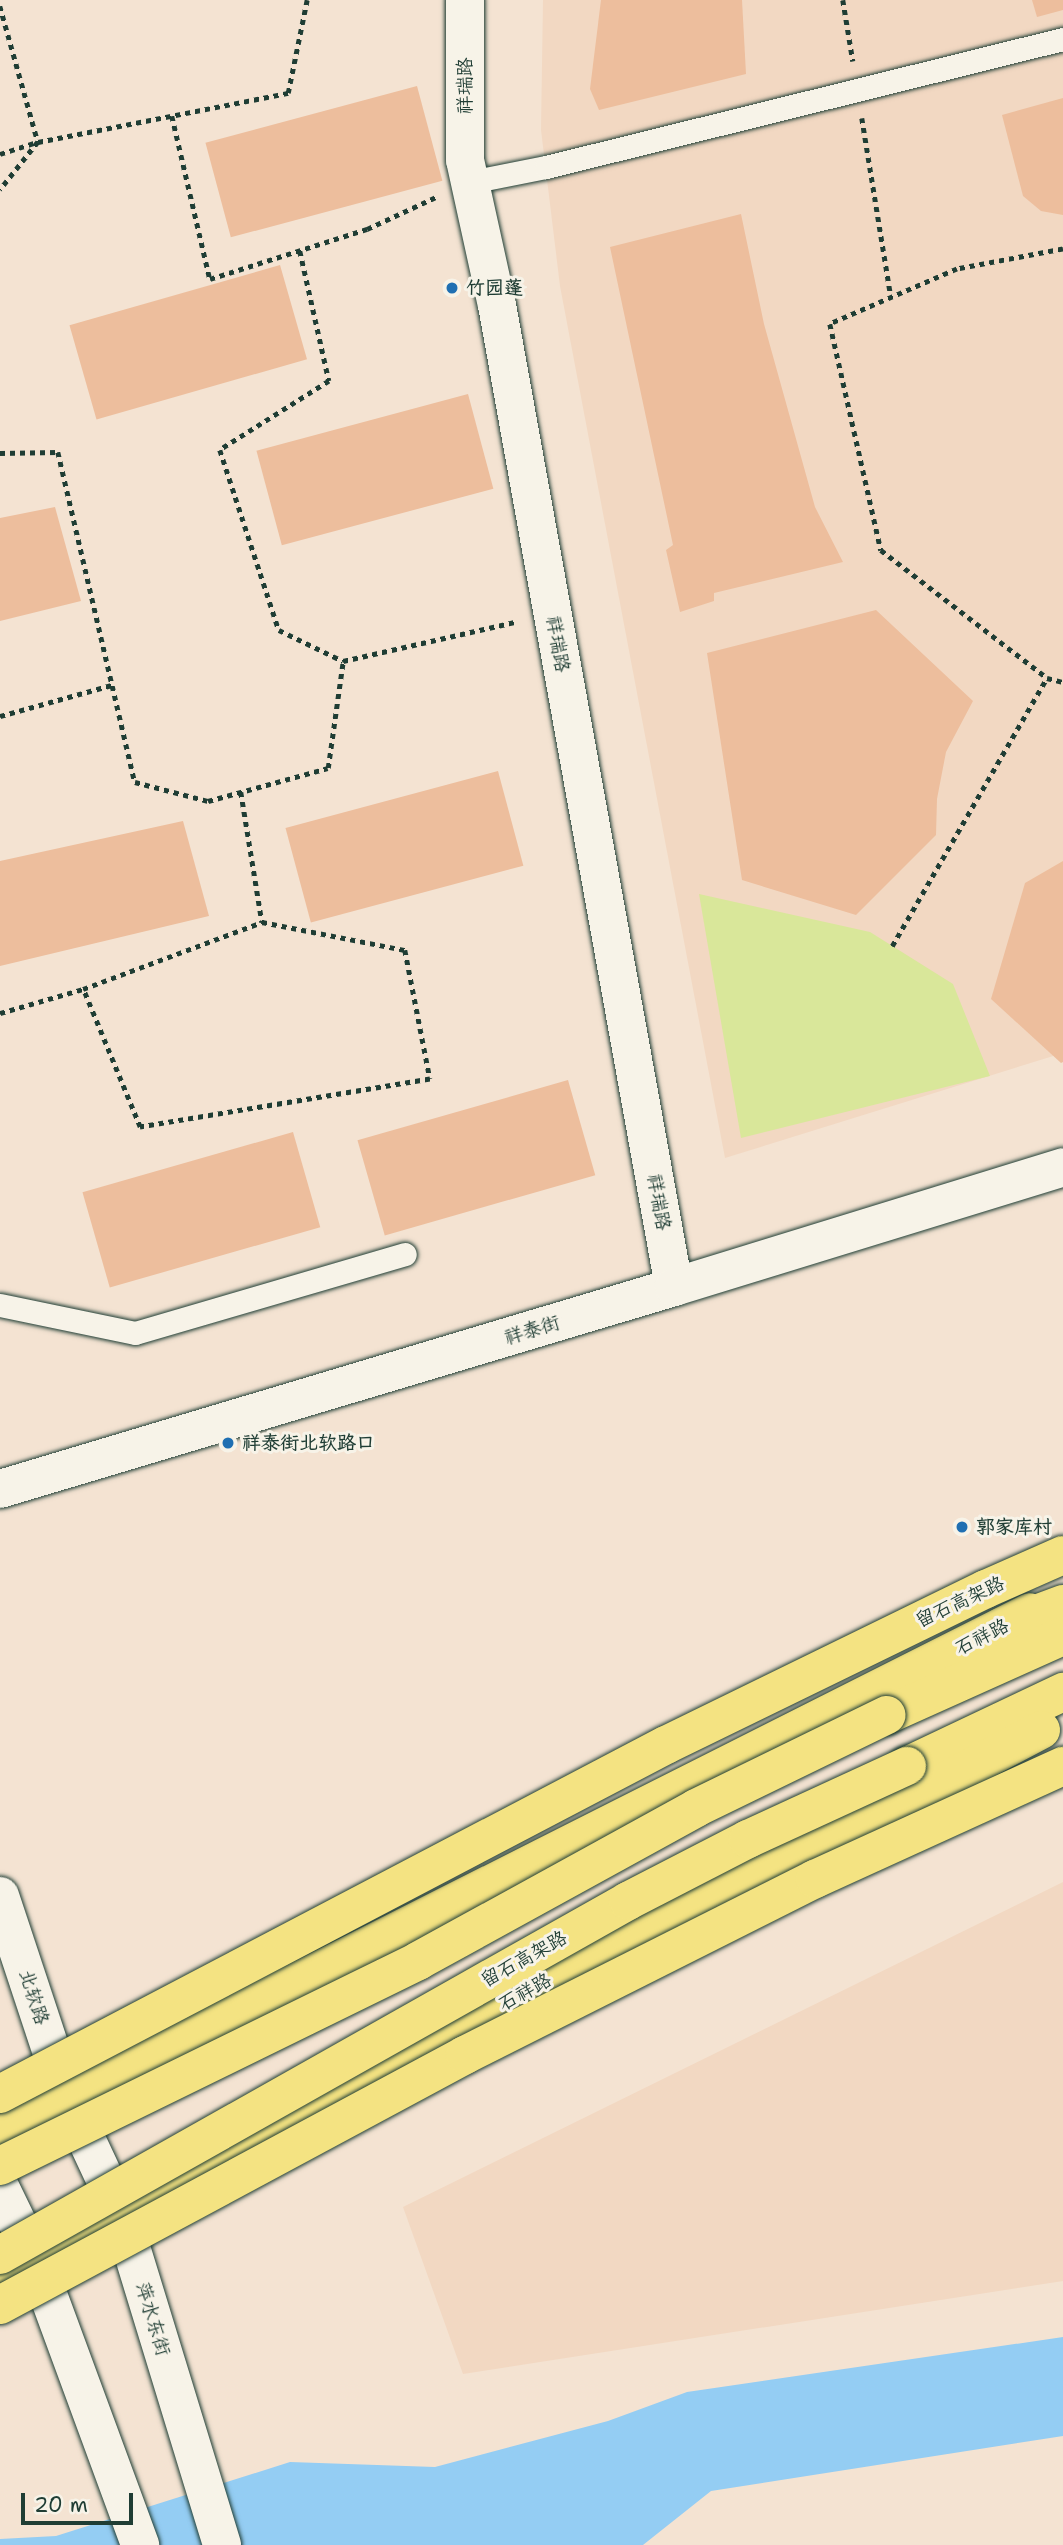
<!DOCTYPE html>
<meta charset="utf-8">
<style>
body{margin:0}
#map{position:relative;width:1063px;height:2545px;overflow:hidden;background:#f4e3d2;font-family:"Shantell Sans","LXGW WenKai TC",sans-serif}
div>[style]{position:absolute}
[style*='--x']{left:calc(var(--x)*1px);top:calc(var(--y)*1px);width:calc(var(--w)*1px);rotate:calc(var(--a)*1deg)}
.built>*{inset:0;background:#f2d8c2}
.green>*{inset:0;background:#d9e79a}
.water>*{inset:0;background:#94cdf3}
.building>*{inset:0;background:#edbe9d;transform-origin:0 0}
.path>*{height:4.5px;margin-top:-2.25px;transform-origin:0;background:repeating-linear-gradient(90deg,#1f3d34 0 5px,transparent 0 10px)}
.roads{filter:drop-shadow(0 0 2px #1f3d34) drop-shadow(0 0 2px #1f3d34)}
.lane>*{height:23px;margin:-11.5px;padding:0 11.5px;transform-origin:11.5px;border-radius:11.5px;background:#f7f3e8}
.street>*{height:38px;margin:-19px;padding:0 19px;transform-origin:19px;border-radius:19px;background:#f7f3e8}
.secondary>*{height:38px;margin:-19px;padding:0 19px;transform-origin:19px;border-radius:19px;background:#f7f3e8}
.primary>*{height:38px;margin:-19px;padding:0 19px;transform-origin:19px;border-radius:19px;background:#f4e382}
.highway>*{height:38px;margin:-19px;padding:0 19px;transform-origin:19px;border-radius:19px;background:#f4e382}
.bridges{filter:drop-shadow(0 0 2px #1f3d34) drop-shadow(0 0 2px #1f3d34)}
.highway-bridge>*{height:38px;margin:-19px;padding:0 19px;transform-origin:19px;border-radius:19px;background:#f4e382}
.dots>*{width:19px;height:19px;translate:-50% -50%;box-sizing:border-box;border:4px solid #f7f3e8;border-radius:50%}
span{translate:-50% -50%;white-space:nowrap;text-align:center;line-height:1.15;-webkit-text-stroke:6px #f7f3e8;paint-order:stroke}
.street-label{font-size:19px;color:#1f3d34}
.poi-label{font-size:19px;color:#1f3d34;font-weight:700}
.left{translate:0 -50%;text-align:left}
.scale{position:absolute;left:21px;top:2493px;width:112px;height:32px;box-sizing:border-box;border:4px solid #1f3d34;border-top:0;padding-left:9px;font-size:21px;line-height:24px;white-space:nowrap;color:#1f3d34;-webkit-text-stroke:5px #f7f3e8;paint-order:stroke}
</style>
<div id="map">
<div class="built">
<i style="clip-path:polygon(543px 0,1063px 0,1063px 1053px,725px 1158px,560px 286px,541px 130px)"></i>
<i style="clip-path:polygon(1063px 1882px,1063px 2281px,463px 2374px,403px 2207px)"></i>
</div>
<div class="green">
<i style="clip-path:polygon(699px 894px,870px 932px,953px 984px,990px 1076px,741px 1138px)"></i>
</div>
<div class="water">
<i style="clip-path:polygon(1063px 2337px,1063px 2436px,711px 2491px,643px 2545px,0 2545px,0 2539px,56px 2536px,290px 2462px,435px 2467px,608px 2421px,687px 2392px)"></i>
</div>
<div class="building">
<i style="clip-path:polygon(601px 0,742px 0,746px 74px,599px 110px,590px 89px)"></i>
<i style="clip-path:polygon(1032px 0,1063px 0,1063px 10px,1037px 17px)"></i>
<i style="left:417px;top:86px;width:98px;height:219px;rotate:75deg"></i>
<i style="clip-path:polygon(1063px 98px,1063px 215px,1041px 211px,1023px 196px,1002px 115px)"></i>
<i style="clip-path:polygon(741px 214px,764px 324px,815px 507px,843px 562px,714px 593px,714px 601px,680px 612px,666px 550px,673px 545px,610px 247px)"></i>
<i style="left:280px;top:265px;width:98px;height:219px;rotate:74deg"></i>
<i style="left:468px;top:394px;width:98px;height:219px;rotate:75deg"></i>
<i style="clip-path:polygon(55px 507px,81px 601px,0 621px,0 518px)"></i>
<i style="clip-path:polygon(876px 610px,973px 701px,946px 752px,937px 799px,936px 835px,856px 915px,742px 880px,707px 653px)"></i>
<i style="left:498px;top:771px;width:98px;height:220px;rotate:75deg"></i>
<i style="clip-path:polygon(183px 821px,209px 916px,0 966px,0 861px)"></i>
<i style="clip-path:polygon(1063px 861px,1063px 1062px,1061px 1063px,991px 999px,1025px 883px)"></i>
<i style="left:568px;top:1080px;width:99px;height:219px;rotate:74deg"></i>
<i style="left:293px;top:1132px;width:99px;height:219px;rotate:74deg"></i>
</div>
<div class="path">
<i style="--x:843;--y:0;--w:62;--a:80.7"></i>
<i style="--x:0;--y:6;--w:141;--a:74.4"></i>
<i style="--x:38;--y:142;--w:61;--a:128.4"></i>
<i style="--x:172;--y:116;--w:167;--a:76.9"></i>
<i style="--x:210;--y:279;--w:165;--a:-17.7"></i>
<i style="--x:367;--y:229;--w:76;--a:-24.9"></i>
<i style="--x:862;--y:118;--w:181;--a:80.8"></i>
<i style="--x:0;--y:154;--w:40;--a:-18"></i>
<i style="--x:38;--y:142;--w:255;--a:-11.1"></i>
<i style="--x:288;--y:93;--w:95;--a:-78.5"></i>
<i style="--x:1063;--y:249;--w:108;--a:169.3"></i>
<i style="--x:957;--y:269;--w:138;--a:156.6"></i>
<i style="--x:830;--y:324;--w:232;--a:77.3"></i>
<i style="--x:881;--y:550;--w:210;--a:37.6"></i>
<i style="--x:1047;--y:678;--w:16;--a:14"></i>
<i style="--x:300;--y:251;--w:133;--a:77.4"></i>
<i style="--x:329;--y:381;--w:129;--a:147.7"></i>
<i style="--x:220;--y:450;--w:189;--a:71.9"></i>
<i style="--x:279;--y:630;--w:71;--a:25.8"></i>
<i style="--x:0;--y:453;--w:58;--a:-1"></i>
<i style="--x:58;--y:452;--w:339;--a:76.9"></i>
<i style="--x:135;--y:782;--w:75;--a:14.6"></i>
<i style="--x:208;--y:801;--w:124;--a:-15.4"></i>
<i style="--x:328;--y:768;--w:108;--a:-82"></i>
<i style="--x:343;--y:661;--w:176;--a:-12.8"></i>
<i style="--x:0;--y:716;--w:116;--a:-15.5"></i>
<i style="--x:241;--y:792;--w:132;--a:80.8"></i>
<i style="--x:262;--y:922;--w:146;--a:11.1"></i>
<i style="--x:405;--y:950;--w:131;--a:79"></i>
<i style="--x:430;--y:1079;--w:294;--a:170.6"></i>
<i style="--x:140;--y:1127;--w:149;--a:-112.4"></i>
<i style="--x:83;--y:989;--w:191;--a:-20.5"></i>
<i style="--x:892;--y:946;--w:310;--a:-60"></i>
<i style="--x:0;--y:1013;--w:86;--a:-16.1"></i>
</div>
<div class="roads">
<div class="lane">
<i style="--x:470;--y:182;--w:77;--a:-11.2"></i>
<i style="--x:546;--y:167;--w:533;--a:-13.91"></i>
<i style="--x:0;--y:1305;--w:138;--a:11.7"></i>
<i style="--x:135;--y:1333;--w:281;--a:-16.3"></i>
</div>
<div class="street">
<i style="--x:465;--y:0;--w:160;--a:90"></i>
<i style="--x:465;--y:160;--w:148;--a:77.6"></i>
<i style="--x:497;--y:305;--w:998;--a:79.78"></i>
</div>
<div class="secondary">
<i style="--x:0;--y:1489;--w:704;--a:-16.68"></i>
<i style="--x:674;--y:1287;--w:407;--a:-17.1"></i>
<i style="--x:0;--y:1896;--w:213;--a:71.7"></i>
<i style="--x:67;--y:2098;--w:125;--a:64.9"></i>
<i style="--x:120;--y:2211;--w:349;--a:73"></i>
<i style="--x:0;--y:2187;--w:80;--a:64.1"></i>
<i style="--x:35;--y:2259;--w:305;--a:69.8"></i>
</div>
<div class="primary">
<i style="--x:0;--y:2131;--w:1153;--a:-26.74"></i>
<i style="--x:0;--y:2279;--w:777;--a:-28.68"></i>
<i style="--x:682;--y:1906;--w:288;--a:-24.9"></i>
</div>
<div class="highway">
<i style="--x:1001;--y:1627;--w:66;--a:-20.4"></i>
<i style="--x:887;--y:1715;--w:193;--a:-24.2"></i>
<i style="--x:907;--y:1766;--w:173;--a:-25.4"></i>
<i style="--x:913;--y:1798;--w:145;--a:-28"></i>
</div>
</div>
<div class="bridges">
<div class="highway-bridge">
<i style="--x:0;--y:2094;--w:752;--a:-27.66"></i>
<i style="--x:666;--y:1745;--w:356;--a:-26"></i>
<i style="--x:986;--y:1589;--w:84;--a:-23.8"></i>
<i style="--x:0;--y:2166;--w:466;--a:-26.1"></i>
<i style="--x:418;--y:1961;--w:317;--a:-28.8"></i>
<i style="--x:696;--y:1808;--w:212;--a:-26"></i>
<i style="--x:0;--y:2255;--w:721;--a:-29.41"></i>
<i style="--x:628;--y:1901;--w:135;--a:-27.3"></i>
<i style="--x:748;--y:1839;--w:175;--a:-24.7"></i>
<i style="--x:0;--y:2305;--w:528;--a:-28.26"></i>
<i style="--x:465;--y:2055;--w:392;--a:-26.7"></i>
<i style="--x:815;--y:1879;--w:273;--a:-24.5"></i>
</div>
</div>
<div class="dots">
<i style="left:452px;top:288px;background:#1f6fb2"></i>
<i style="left:228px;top:1443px;background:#1f6fb2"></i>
<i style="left:962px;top:1527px;background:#1f6fb2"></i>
</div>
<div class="street-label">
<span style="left:465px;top:86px;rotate:-90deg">祥瑞路</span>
<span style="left:558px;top:644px;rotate:80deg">祥瑞路</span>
<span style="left:659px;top:1202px;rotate:80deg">祥瑞路</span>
<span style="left:532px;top:1330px;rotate:-17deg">祥泰街</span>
<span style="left:960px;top:1602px;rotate:-25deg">留石高架路</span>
<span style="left:982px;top:1637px;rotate:-27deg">石祥路</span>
<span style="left:524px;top:1959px;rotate:-29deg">留石高架路</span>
<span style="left:525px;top:1992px;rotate:-29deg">石祥路</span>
<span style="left:34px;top:1997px;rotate:72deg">北软路</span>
<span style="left:153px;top:2319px;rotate:73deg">萍水东街</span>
</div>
<div class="poi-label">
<span class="left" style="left:466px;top:288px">竹园蓬</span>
<span class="left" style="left:242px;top:1443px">祥泰街北软路口</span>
<span class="left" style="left:976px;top:1527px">郭家库村</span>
</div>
<div class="scale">20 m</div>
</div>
